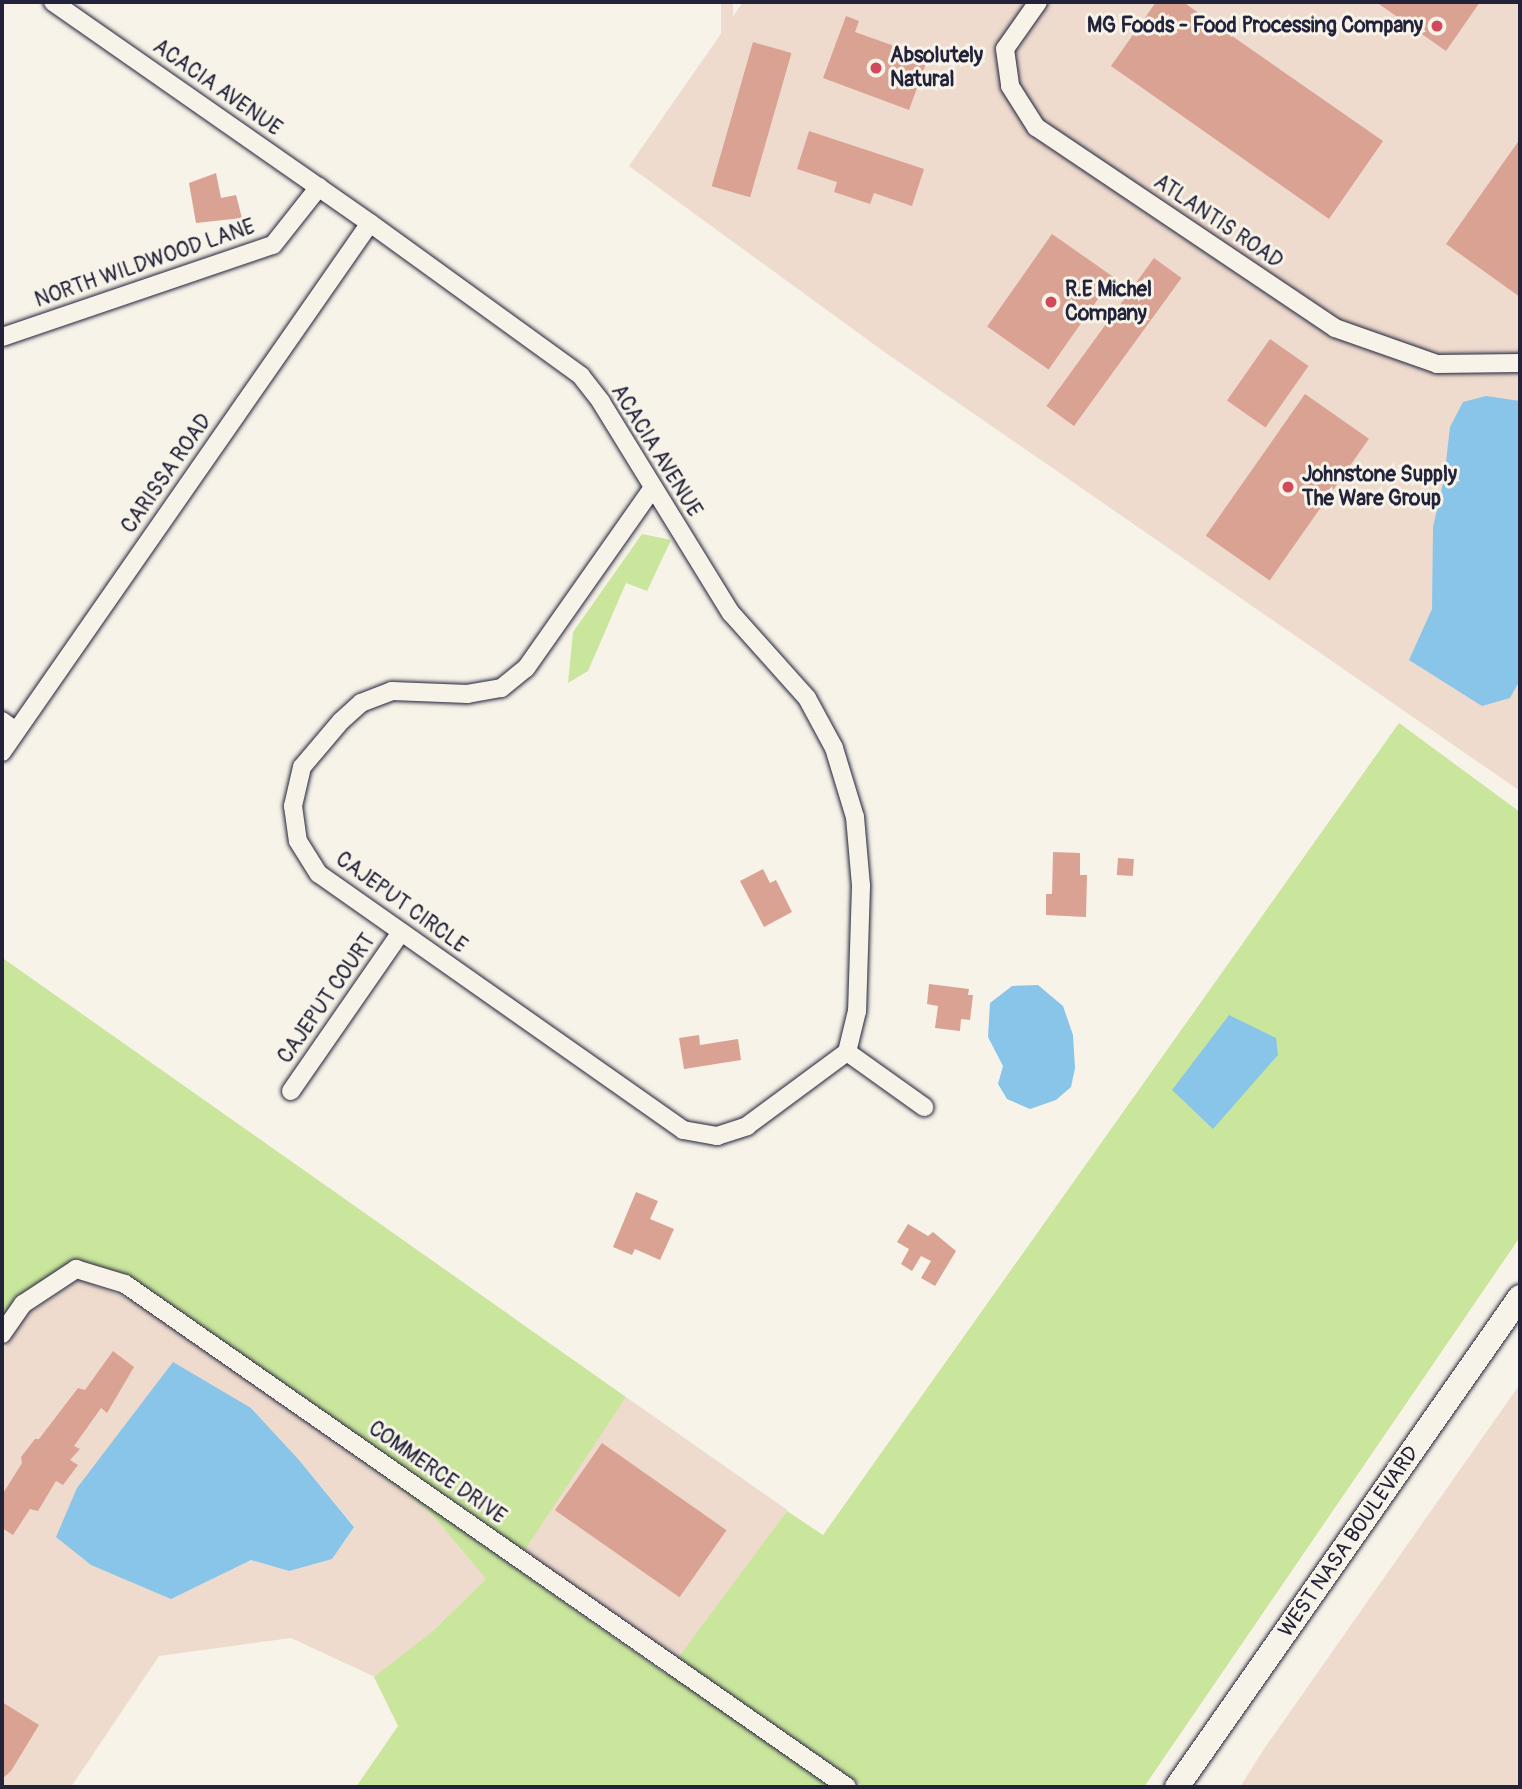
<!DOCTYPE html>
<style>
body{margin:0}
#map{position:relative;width:1522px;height:1789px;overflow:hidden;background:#f7f3e8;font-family:Pangolin,sans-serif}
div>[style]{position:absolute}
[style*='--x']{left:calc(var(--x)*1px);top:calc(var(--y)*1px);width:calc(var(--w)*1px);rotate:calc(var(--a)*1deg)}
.built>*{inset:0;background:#eedbce;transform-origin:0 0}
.green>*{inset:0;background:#cae69d}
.water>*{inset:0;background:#88c5e8}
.building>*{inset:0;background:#daa293;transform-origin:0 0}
.roads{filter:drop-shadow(0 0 2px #22223b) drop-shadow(0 0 2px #22223b)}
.minor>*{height:18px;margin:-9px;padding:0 9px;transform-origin:9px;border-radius:9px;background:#f7f3e8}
.secondary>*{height:24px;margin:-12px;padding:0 12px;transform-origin:12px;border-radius:12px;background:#f7f3e8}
.dots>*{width:19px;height:19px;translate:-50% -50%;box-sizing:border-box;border:4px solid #f7f3e8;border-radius:50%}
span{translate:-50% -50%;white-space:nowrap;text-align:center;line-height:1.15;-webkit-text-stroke:6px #f7f3e8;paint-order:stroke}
.poi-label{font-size:21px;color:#22223b;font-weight:700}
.right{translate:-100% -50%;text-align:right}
.left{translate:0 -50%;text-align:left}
.street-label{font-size:21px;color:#22223b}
.frame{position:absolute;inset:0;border:4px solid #22223b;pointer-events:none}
</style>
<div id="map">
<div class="built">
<i style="left:721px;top:2px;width:12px;height:179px"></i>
<i style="clip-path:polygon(743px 2px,1520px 2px,1520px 791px,883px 351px,629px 166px)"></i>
<i style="clip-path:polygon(evenodd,79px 1279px,136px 1302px,337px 1442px,430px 1512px,487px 1580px,434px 1630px,375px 1677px,291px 1638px,159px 1656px,71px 1787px,2px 1787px,2px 1351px,28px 1313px,79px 1279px,251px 1408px,299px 1460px,354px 1526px,289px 1571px,251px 1560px,251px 1408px)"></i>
<i style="clip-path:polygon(1520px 1384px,1520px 1787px,1240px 1787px,1264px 1749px)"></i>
<i style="left:626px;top:1397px;width:197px;height:185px;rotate:35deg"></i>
</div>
<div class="green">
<i style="clip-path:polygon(642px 534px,671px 540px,647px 591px,626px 583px,588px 671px,568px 683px,573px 632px)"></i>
<i style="clip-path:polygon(1399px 723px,1520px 812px,1520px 1237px,1144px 1787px,864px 1787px,678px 1658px,787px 1511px,823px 1535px)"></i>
<i style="clip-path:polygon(4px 959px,626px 1397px,524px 1551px,130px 1278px,78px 1261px,71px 1262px,15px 1298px,2px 1318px)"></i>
<i style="clip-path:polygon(337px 1442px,666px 1674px,668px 1672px,835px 1787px,356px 1787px,398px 1726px,374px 1677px,434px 1630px,486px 1579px,430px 1512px)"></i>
</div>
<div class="water">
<i style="clip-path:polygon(1486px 396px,1520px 401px,1520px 680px,1510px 698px,1482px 706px,1409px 660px,1432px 609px,1433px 527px,1444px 479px,1450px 427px,1463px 402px)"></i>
<i style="clip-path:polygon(1038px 985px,1063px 1006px,1073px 1035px,1075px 1068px,1071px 1087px,1056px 1100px,1030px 1109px,1007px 1099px,998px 1084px,1003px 1066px,988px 1037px,990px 1003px,1012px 986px)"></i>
<i style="clip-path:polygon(1229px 1015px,1276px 1038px,1278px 1055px,1213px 1129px,1172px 1090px)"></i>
<i style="clip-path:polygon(173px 1362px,251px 1408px,299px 1460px,354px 1527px,332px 1559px,289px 1571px,251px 1560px,171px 1599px,91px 1565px,56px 1537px,77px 1488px)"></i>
</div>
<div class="building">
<i style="clip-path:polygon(1156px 2px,1183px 2px,1383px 141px,1329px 219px,1111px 66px)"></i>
<i style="clip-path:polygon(1376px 2px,1480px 2px,1446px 51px)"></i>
<i style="clip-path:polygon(846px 16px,859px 21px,855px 32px,928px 58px,909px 110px,823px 78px)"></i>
<i style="left:753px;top:42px;width:40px;height:150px;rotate:16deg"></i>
<i style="clip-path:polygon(809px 131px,924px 169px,912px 206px,874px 193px,870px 204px,834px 192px,837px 182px,797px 169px)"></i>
<i style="clip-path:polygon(1520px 139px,1520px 297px,1446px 244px)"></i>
<i style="clip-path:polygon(216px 173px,221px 198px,236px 195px,242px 218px,196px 223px,189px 183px)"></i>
<i style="left:1052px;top:234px;width:75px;height:113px;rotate:35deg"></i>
<i style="left:1154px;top:258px;width:34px;height:183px;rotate:36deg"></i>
<i style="left:1270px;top:339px;width:47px;height:75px;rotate:35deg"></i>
<i style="left:1305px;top:394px;width:78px;height:173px;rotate:35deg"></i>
<i style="clip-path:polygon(1053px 852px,1080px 853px,1080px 875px,1087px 875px,1086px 917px,1046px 915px,1046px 894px,1052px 894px)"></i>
<i style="left:1118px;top:858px;width:16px;height:17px;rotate:4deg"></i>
<i style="clip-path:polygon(763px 869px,770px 883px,776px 880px,792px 912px,764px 927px,740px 881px)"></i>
<i style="clip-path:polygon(929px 984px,969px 989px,968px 995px,973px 995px,970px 1020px,961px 1019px,960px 1031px,935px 1028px,938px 1006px,927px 1004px)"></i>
<i style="clip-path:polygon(699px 1035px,700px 1045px,738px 1039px,741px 1060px,684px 1069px,679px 1038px)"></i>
<i style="clip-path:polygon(636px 1192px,658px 1201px,650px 1219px,674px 1229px,660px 1260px,635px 1249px,632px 1255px,613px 1247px)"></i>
<i style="clip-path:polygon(908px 1224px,928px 1236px,933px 1232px,956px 1251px,935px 1286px,921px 1278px,931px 1261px,921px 1256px,912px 1271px,901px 1264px,909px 1249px,897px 1242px)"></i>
<i style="clip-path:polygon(113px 1351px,134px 1367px,107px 1413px,101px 1408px,74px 1446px,80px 1449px,70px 1460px,78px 1465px,63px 1485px,56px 1481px,38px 1511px,30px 1509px,13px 1535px,2px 1528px,2px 1495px,22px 1463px,21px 1457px,35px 1439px,39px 1439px,78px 1388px,85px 1390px)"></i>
<i style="left:602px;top:1443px;width:152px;height:82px;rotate:35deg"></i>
<i style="clip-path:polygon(2px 1702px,39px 1725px,11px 1771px,2px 1779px)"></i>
</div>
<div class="roads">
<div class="minor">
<i style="--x:53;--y:2;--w:386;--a:34.9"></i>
<i style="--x:370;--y:223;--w:261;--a:35.9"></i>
<i style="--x:581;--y:376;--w:33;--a:52"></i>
<i style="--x:601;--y:402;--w:248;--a:58.4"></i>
<i style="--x:731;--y:613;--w:114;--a:48.2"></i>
<i style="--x:807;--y:698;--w:57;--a:61.6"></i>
<i style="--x:834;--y:748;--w:72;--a:73.1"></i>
<i style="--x:855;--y:817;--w:69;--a:85"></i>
<i style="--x:861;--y:886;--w:125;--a:91.8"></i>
<i style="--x:857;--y:1011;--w:42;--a:103.7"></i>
<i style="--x:847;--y:1052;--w:95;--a:35.5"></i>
<i style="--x:1038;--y:2;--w:57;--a:125.1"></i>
<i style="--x:1005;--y:49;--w:37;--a:82"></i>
<i style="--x:1010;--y:86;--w:49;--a:57.6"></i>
<i style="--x:1036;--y:127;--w:360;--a:33.9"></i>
<i style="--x:1335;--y:328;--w:108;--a:19.4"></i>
<i style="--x:1437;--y:364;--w:83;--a:-0.7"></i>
<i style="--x:2;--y:337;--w:286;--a:-18.8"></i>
<i style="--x:273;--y:245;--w:74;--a:-51.6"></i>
<i style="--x:652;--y:489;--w:219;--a:125.1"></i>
<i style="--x:526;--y:668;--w:32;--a:141"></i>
<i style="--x:501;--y:688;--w:34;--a:170"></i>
<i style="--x:468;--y:694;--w:76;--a:-177.7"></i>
<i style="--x:392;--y:691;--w:33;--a:159"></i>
<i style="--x:361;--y:703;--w:27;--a:138"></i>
<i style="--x:341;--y:721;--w:60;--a:130.3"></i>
<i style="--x:302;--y:767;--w:40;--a:103"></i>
<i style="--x:293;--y:806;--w:35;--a:82"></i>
<i style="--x:298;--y:841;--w:39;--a:58"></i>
<i style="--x:319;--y:874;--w:445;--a:35.1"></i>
<i style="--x:683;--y:1130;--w:35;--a:10"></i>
<i style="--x:717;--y:1136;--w:32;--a:-18"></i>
<i style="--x:747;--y:1126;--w:124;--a:-36.5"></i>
<i style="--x:2;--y:721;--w:17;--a:36"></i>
<i style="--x:2;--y:752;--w:644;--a:-55.18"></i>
<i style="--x:291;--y:1091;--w:193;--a:-55.3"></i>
<i style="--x:2;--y:1334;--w:37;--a:-55"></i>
<i style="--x:23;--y:1304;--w:64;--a:-33.4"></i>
<i style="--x:76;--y:1269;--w:51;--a:17"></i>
<i style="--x:125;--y:1284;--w:880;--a:34.86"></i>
</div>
<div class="secondary">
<i style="--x:1177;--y:1787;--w:598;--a:-55.01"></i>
</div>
</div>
<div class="dots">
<i style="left:1437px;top:26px;background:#d1495b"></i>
<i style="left:876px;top:68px;background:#d1495b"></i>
<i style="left:1051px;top:302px;background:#d1495b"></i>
<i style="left:1288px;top:487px;background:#d1495b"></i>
</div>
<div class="poi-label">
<span class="right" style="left:1423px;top:26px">MG Foods - Food Processing Company</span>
<span class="left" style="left:890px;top:68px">Absolutely<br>Natural</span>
<span class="left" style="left:1065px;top:302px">R.E Michel<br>Company</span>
<span class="left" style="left:1302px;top:487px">Johnstone Supply<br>The Ware Group</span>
</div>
<div class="street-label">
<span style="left:217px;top:88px;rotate:35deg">ACACIA AVENUE</span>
<span style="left:1218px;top:222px;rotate:34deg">ATLANTIS ROAD</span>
<span style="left:145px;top:264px;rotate:-19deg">NORTH WILDWOOD LANE</span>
<span style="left:656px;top:451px;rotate:58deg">ACACIA AVENUE</span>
<span style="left:167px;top:474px;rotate:-55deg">CARISSA ROAD</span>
<span style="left:401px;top:903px;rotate:36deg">CAJEPUT CIRCLE</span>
<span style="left:327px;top:999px;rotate:-55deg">CAJEPUT COURT</span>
<span style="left:437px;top:1473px;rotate:35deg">COMMERCE DRIVE</span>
<span style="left:1349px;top:1542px;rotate:-55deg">WEST NASA BOULEVARD</span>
</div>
<div class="frame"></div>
</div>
